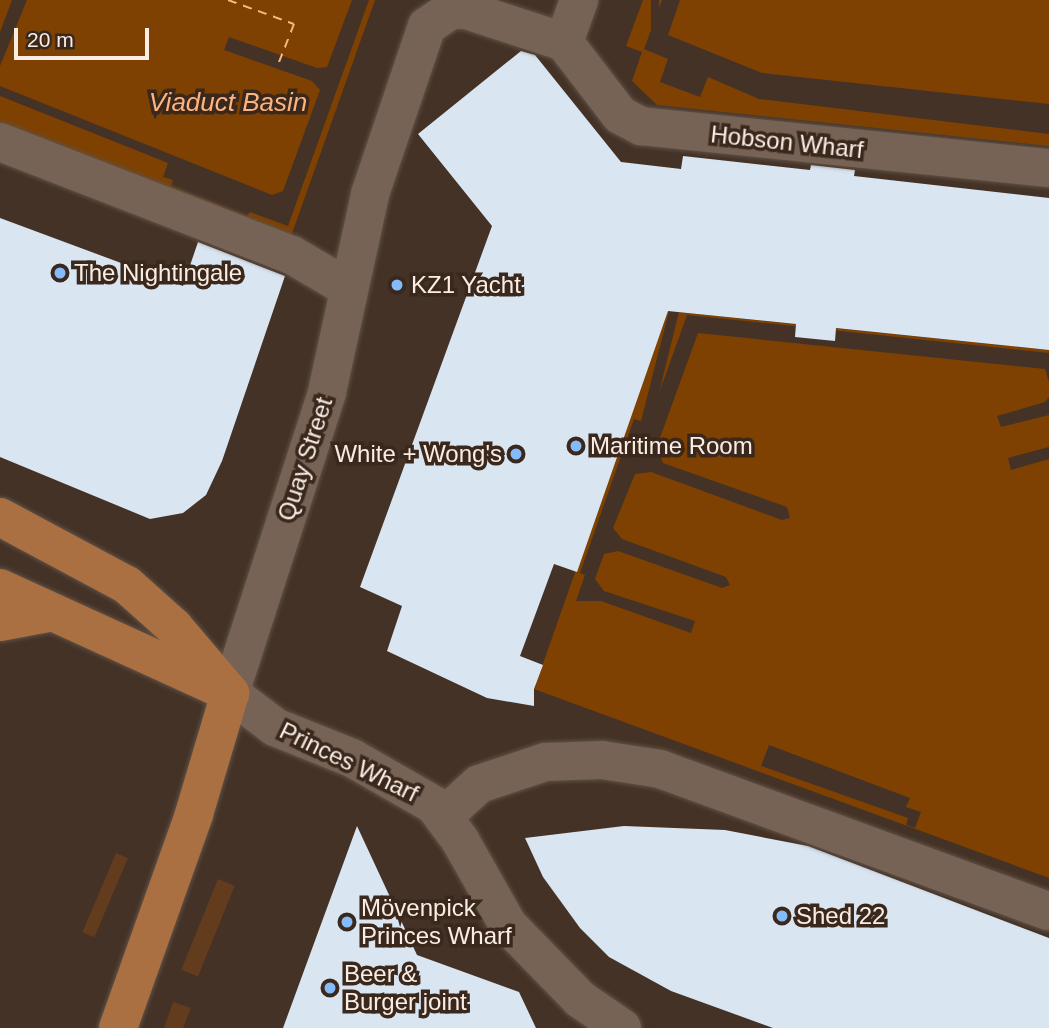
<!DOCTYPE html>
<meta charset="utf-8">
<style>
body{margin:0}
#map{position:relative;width:1049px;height:1028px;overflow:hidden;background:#443226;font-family:Arial,sans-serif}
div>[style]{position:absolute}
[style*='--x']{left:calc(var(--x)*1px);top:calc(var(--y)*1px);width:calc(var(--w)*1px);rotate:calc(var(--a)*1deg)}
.green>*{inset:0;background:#633c1e;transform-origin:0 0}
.water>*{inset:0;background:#7f4102}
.pier>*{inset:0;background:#443226;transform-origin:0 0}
.ferry>*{height:2px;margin-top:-1px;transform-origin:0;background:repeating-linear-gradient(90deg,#fdb47f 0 9px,transparent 0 16px)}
.building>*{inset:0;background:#dae5f2}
.roads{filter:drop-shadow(0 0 2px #605146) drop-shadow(0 0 2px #605146)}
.minor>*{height:38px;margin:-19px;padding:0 19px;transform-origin:19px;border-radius:19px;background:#776355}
.major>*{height:38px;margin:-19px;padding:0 19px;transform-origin:19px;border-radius:19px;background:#aa7042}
.dots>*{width:19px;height:19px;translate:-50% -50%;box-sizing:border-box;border:4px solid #3a281c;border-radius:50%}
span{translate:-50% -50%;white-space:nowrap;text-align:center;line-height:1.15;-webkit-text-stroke:7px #3a281c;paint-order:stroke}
.street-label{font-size:24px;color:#f9ede5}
.poi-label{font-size:24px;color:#f9ede5}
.left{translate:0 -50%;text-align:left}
.right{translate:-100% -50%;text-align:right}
.water-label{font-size:26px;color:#fdb47f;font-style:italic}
.scale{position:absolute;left:14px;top:28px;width:135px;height:32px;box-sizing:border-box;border:4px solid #f9ede5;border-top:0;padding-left:9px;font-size:21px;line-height:24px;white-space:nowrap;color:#f9ede5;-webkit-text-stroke:5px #3a281c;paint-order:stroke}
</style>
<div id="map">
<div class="green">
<i style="left:116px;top:853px;width:13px;height:86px;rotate:23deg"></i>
<i style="left:218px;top:879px;width:18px;height:98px;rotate:22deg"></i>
<i style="clip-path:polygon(173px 1002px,191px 1008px,183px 1028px,164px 1028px)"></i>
</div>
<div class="water">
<i style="clip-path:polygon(0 0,375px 0,289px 242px,0 125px)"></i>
<i style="clip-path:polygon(643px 0,1049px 0,1049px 146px,657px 105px,632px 81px,642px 52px,626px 46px)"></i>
<i style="clip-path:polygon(667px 311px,1049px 350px,1049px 878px,534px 689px)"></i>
</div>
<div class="pier">
<i style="clip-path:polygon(12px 0,27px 0,0 66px,0 32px)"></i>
<i style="clip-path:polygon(352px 0,369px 0,288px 226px,250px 212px,247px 216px,171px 186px,173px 180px,163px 177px,168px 163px,0 96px,0 86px,272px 195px,283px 191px,320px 90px,312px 81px,224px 50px,229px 37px,317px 68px,327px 67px)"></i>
<i style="left:651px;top:0;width:8px;height:51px"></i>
<i style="clip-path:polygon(662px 0,680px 0,668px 35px,762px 73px,1049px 104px,1049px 134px,759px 99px,708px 77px,700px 97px,660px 82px,668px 59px,644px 49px)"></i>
<i style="clip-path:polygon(669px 311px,679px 312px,659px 393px,687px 315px,1049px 353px,1049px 382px,1045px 369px,698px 333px,657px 446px,663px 463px,787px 507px,790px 518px,782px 520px,651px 472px,635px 474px,613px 528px,622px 539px,726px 577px,730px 585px,722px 588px,618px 551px,604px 554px,595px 579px,604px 591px,695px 621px,691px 633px,601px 601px,576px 601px,585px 575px,580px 573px,634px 419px,641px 421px)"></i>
<i style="clip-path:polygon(1049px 397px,1049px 415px,1001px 427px,997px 416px,1045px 402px)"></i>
<i style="clip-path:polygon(1049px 447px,1049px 459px,1011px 470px,1008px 458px)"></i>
<i style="clip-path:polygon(769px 745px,910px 798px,906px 807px,921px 812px,915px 828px,906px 825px,908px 818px,761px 766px)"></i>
</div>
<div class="ferry">
<i style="--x:228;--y:0;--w:70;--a:20"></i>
<i style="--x:294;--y:24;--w:41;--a:111.5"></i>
</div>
<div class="building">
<i style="clip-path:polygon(521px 51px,535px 55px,621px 162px,681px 169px,683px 156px,810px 170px,811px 165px,855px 170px,854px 176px,1049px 198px,1049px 350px,836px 328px,835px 341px,795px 337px,796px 324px,668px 311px,577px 572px,554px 564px,520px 656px,543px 665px,534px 689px,534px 706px,487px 698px,387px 651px,402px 606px,360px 587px,492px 226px,418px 134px)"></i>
<i style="clip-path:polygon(0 218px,183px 286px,198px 242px,285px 276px,222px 461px,206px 495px,183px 513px,150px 519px,0 457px)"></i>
<i style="clip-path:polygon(357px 826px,417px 955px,519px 992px,536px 1028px,283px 1028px)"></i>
<i style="clip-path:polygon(624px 826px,725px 830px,808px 846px,1049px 938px,1049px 1028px,773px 1028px,671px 991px,609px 957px,580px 928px,543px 877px,525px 838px)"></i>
</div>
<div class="roads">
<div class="minor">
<i style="--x:564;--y:42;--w:45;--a:-70.3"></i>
<i style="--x:0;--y:142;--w:313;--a:21.2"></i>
<i style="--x:292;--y:255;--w:65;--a:30.5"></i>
<i style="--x:444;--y:816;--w:47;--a:-42.4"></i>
<i style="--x:479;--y:784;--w:70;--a:-18.4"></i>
<i style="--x:545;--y:762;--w:57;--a:-2"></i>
<i style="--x:602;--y:760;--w:59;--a:8.8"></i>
<i style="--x:660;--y:769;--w:414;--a:20.1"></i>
<i style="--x:622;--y:1028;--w:51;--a:-145.4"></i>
<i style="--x:580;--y:999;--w:103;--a:-134.2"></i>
<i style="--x:508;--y:925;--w:98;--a:-119.5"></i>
<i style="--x:460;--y:840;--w:44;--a:-126.6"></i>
<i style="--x:434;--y:805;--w:95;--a:-150.2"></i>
<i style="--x:352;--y:758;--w:83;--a:-158.1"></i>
<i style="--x:275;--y:727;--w:56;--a:-142.9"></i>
<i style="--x:230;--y:693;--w:316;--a:-72.1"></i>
<i style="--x:327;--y:392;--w:203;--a:-77.7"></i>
<i style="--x:370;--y:194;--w:177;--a:-71.3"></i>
<i style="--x:427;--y:26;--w:29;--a:-34"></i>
<i style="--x:451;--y:10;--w:15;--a:0"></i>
<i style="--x:466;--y:10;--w:103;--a:18.1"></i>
<i style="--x:564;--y:42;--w:92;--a:52.5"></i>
<i style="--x:620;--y:115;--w:24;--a:28"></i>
<i style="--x:641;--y:126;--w:410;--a:5.9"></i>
</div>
<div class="major">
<i style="--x:0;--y:517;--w:144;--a:28.2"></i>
<i style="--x:127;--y:585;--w:63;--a:41.8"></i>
<i style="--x:174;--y:627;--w:87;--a:49.7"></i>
<i style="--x:0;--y:588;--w:244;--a:24.5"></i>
<i style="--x:0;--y:622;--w:49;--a:-10.6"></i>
<i style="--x:118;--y:1028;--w:227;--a:-70.4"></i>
<i style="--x:194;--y:814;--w:126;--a:-73.4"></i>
</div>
</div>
<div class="dots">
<i style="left:60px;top:273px;background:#86bbfb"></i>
<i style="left:397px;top:285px;background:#86bbfb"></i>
<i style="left:576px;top:446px;background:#86bbfb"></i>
<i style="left:516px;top:454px;background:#86bbfb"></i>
<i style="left:782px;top:916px;background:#86bbfb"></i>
<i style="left:347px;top:922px;background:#86bbfb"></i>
<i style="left:330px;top:988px;background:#86bbfb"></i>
</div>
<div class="street-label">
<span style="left:787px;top:142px;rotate:6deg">Hobson Wharf</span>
<span style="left:305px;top:459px;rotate:-72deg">Quay Street</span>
<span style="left:349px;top:762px;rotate:26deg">Princes Wharf</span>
</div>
<div class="poi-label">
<span class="left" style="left:74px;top:273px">The Nightingale</span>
<span class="left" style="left:411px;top:285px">KZ1 Yacht</span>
<span class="left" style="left:590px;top:446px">Maritime Room</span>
<span class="right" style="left:502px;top:454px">White + Wong's</span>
<span class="left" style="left:361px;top:922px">Mövenpick<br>Princes Wharf</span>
<span class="left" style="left:796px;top:916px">Shed 22</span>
<span class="left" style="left:344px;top:988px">Beer &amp;<br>Burger joint</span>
</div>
<div class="water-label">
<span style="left:228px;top:103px">Viaduct Basin</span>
</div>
<div class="scale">20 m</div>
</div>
